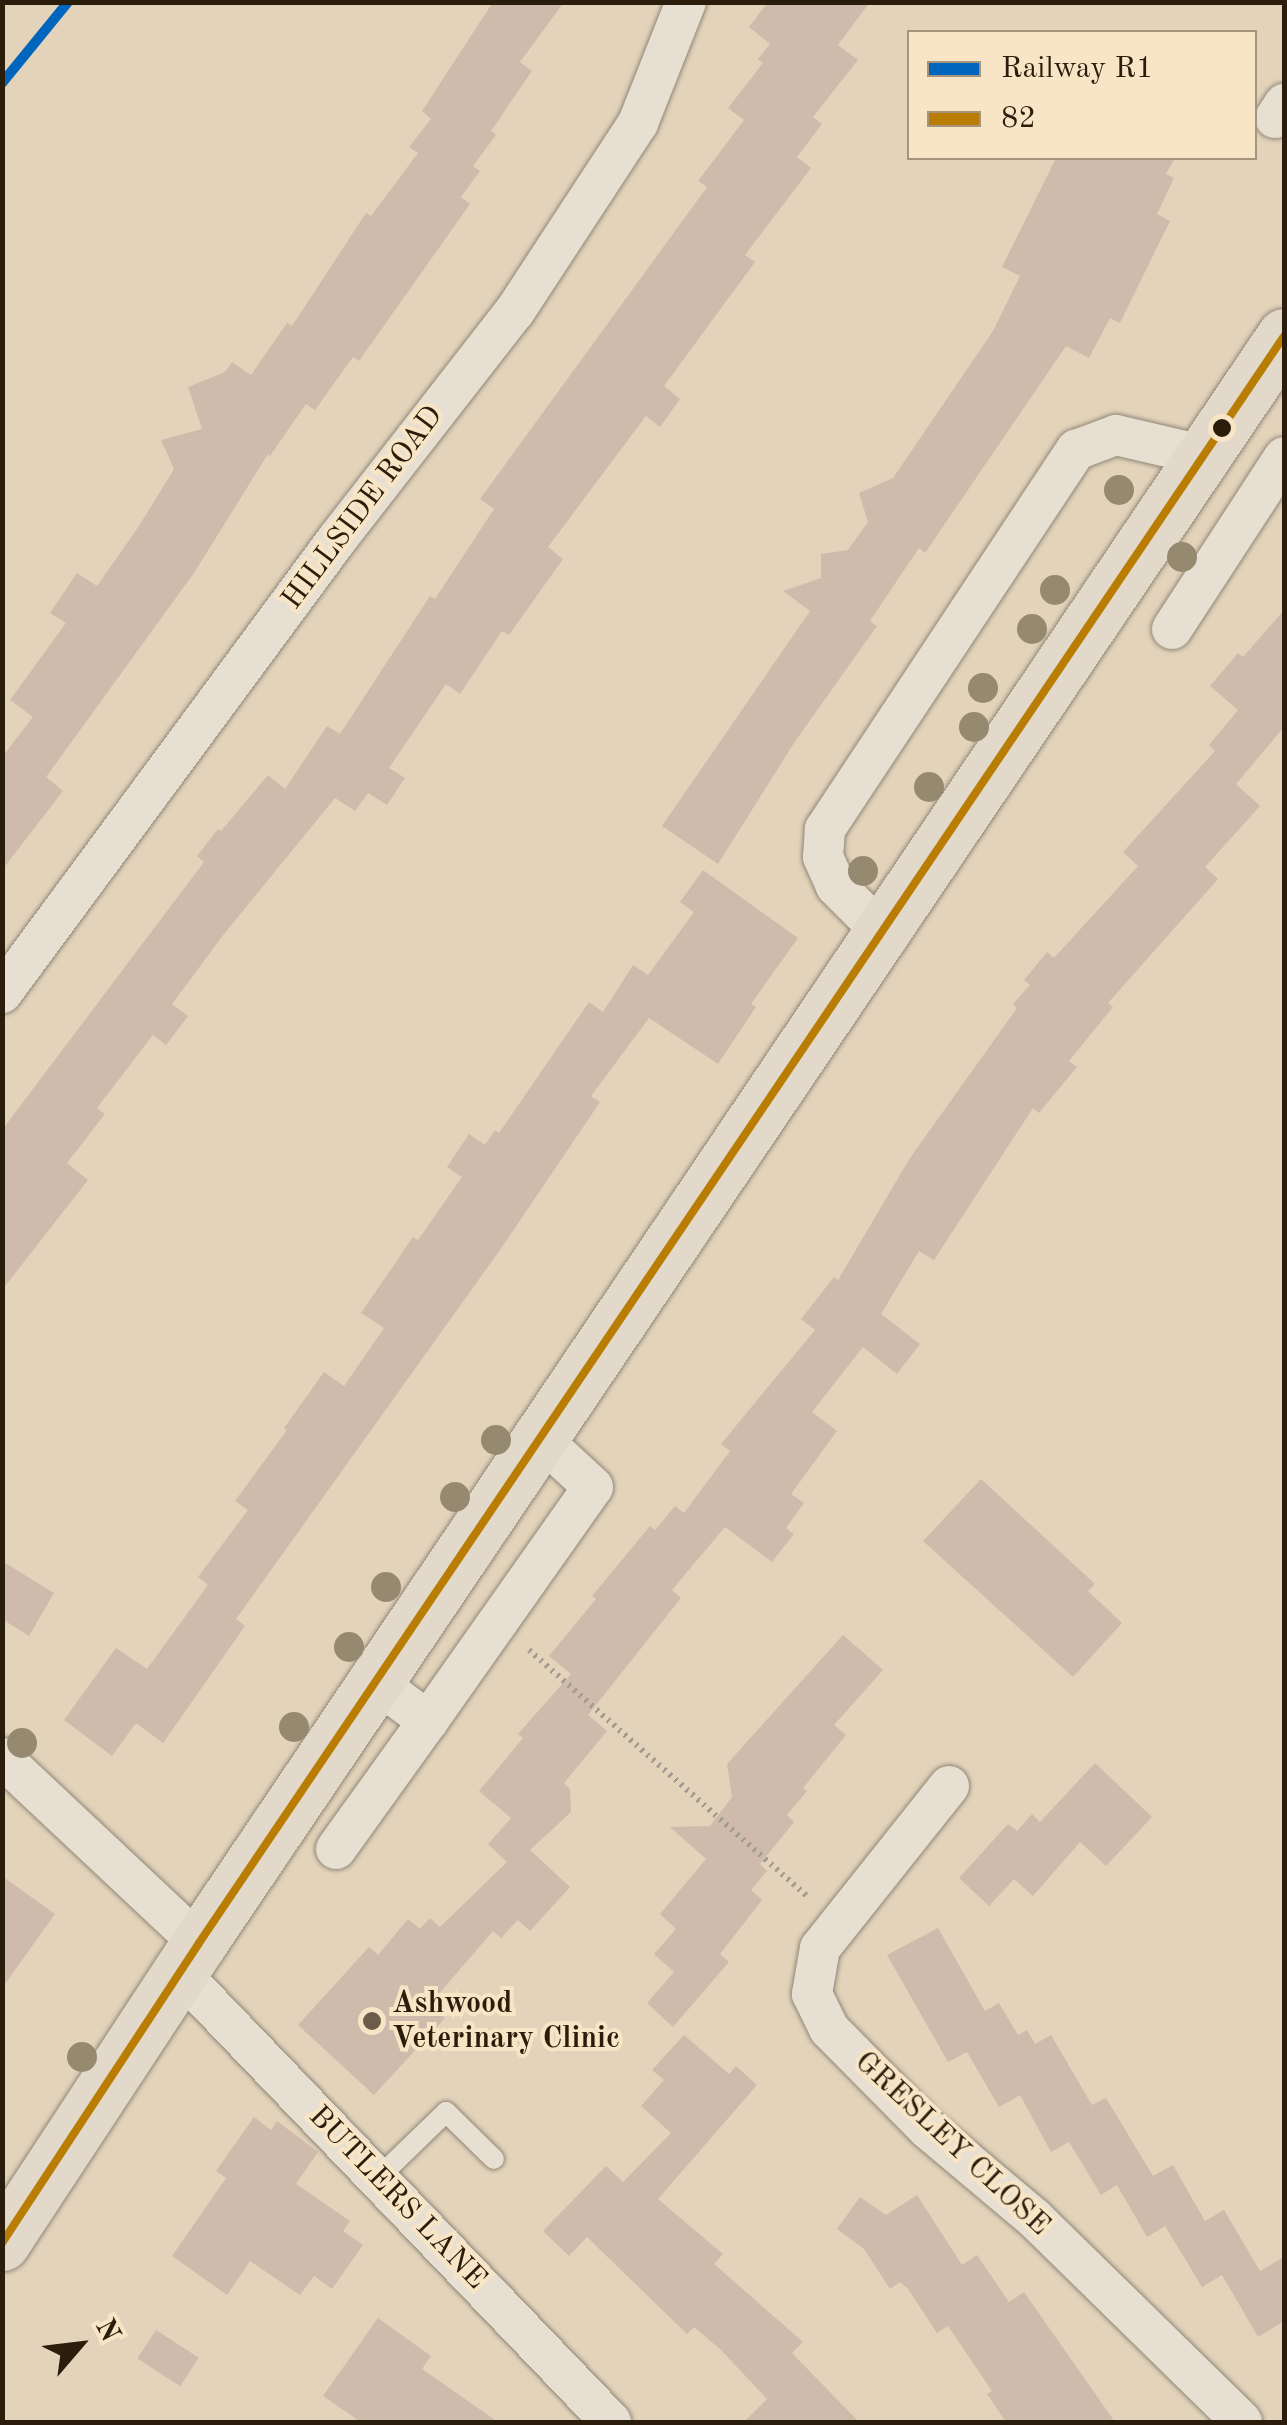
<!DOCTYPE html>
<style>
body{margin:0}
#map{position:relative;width:1287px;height:2425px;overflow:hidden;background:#e2d3ba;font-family:"Old Standard TT",serif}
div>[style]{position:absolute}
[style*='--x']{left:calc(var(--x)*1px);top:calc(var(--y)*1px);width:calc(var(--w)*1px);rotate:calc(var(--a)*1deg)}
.building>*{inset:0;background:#cfbbab;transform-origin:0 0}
.path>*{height:6px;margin-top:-3px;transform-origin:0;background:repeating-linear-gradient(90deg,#a39c91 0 2.5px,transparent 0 7.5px)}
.roads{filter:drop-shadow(0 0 2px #918777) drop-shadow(0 0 2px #918777)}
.service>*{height:20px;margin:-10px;padding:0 10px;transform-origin:10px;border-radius:10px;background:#e7dfd2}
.minor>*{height:40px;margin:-20px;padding:0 20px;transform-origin:20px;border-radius:20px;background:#e7dfd2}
.primary>*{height:55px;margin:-27.5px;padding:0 27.5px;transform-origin:27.5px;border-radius:27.5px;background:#e2d9cb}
.bus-1>*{height:8px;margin:-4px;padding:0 4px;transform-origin:4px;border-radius:4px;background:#ba7d04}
.rail-1>*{height:10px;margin:-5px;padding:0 5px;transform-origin:5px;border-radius:5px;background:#0065bd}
.trees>*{width:30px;height:30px;margin:-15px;border-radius:50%;background:#95896f}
.dots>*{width:28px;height:28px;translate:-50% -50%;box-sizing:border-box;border:5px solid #f8e5c6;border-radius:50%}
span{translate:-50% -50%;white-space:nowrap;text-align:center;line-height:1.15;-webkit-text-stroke:8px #f8e5c6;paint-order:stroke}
.street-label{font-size:30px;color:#2b1d0c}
.poi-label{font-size:30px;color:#2b1d0c;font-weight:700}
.left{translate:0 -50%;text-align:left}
.frame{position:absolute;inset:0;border:5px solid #2b1d0c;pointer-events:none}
.legend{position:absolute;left:907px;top:30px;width:350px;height:130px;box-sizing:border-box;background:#f8e5c6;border:2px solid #a6957c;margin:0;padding:12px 18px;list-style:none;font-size:30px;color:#2b1d0c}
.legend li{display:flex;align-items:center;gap:20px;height:50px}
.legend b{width:50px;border:2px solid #a6957c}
.north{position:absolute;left:30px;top:2295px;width:100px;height:100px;-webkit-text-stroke:8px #f8e5c6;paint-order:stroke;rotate:62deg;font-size:28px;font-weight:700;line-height:40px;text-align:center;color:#2b1d0c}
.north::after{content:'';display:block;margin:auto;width:35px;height:45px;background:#2b1d0c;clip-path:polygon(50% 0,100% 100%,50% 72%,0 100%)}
</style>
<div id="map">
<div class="building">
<i style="clip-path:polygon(493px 2px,564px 2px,520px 62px,532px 71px,491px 131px,496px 135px,473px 166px,480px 171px,461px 197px,470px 204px,359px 361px,353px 357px,315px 410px,306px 404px,270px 456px,268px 454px,194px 573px,46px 777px,63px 791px,2px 870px,2px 757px,33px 717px,10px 700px,66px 623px,50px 613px,77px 573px,97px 586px,139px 526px,174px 469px,161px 440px,202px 429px,188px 387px,225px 372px,232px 362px,251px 375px,287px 323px,292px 326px,366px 213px,371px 216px,418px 153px,409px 147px,431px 119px,422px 111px)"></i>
<i style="clip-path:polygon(768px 2px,870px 2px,838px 45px,858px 60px,813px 117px,822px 124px,797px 157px,811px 168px,745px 255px,755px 262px,664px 386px,680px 399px,660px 427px,646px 416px,548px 547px,563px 559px,509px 635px,502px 631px,460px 694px,446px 684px,389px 768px,405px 778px,387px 805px,368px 793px,355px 811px,335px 798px,224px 934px,172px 1004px,188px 1016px,166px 1045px,153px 1035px,97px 1108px,105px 1114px,67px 1163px,88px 1180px,2px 1290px,2px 1130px,204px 862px,197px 856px,218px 829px,221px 831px,268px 775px,285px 789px,327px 726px,340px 734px,430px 596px,435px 599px,494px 509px,480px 499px,707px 187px,698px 181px,744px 120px,728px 108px,763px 63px,758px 59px,770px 44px,749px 27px)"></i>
<i style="clip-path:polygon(1056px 158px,1175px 158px,1166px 174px,1174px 178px,1157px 214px,1170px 221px,1120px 323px,1110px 318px,1089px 358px,1066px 346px,925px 553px,919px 548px,870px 621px,877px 626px,796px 740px,718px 864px,662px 826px,810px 611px,783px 591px,821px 578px,821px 554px,848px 550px,868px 522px,859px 493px,893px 478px,993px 331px,1020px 276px,1002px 267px)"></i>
<i style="clip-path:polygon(1284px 610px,1284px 727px,1236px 784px,1260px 806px,1205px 867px,1218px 879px,1108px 1003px,1113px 1007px,1069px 1061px,1077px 1067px,1039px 1113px,1033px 1108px,934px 1260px,919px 1251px,881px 1314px,920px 1344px,897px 1374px,863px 1347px,812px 1412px,837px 1431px,791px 1494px,804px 1503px,786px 1528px,794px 1534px,772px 1562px,725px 1527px,672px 1590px,681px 1598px,588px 1715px,607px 1731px,564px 1783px,570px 1789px,571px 1812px,530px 1850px,570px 1887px,530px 1931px,518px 1920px,501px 1938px,493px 1931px,430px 2004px,445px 2018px,374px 2095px,298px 2025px,369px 1947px,378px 1955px,408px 1919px,420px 1929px,430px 1918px,440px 1927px,507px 1862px,488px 1844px,511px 1818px,479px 1791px,523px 1738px,518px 1734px,571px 1674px,549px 1656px,596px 1599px,592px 1596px,650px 1526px,655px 1530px,675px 1506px,684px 1513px,730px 1451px,721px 1444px,815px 1330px,801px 1319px,834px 1277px,838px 1280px,910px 1158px,1017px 1008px,1013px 1004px,1030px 985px,1024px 980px,1047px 952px,1054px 958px,1138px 866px,1123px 852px,1215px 751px,1209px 745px,1238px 710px,1210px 686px,1238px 653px,1243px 657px)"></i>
<i style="clip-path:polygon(703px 870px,798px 938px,751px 1004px,756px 1007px,718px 1064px,649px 1018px,591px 1096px,600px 1102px,500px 1250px,236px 1619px,245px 1626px,163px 1743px,136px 1723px,112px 1756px,64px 1720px,116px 1648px,147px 1669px,208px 1585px,198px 1577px,248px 1510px,235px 1501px,287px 1430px,284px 1428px,324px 1372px,344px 1386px,384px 1328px,361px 1313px,413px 1237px,418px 1240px,462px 1177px,447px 1167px,469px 1134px,485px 1145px,495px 1130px,499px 1133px,589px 1002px,603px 1012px,633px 965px,648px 975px,694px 912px,680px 902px)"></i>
<i style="clip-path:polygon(981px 1479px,1095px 1584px,1088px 1591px,1122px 1623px,1073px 1677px,923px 1541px)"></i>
<i style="clip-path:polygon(2px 1561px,54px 1593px,29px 1636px,2px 1619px)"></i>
<i style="clip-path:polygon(843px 1635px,883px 1670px,834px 1725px,846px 1735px,803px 1788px,807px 1791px,787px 1815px,794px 1822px,760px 1864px,767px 1871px,751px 1890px,762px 1900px,720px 1954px,729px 1962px,673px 2027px,647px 2003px,674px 1972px,654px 1954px,676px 1929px,660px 1914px,706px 1859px,670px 1827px,710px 1826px,732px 1797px,727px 1764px)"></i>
<i style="clip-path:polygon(1095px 1763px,1152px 1817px,1106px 1866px,1080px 1842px,1033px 1896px,1014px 1879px,989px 1906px,959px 1878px,1008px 1824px,1017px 1831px,1032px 1814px,1040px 1822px)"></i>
<i style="clip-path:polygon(2px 1876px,55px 1914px,2px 1988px)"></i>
<i style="clip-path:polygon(938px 1928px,985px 2011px,999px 2003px,1018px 2035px,1027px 2030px,1035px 2044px,1051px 2035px,1092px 2105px,1106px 2098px,1153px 2176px,1173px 2165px,1205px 2221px,1224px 2210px,1260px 2271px,1284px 2257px,1284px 2321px,1258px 2337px,1222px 2275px,1202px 2287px,1165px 2226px,1147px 2237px,1117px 2185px,1101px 2195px,1069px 2142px,1051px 2152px,1020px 2095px,999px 2107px,967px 2052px,948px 2062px,887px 1955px)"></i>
<i style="clip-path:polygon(684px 2035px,729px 2074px,736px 2066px,757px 2085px,658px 2199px,723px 2254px,714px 2264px,803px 2342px,792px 2353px,859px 2422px,744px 2422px,767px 2399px,721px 2350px,694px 2327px,687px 2334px,587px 2237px,569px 2256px,543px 2231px,606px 2166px,623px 2182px,671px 2133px,641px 2106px,664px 2080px,652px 2070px)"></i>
<i style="clip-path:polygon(254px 2117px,271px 2130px,277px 2121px,318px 2152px,296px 2184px,350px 2221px,343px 2231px,363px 2245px,332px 2289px,314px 2276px,300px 2295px,250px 2261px,227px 2295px,172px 2256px,226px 2178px,216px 2171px)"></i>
<i style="clip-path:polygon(917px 2195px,962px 2265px,977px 2255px,1009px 2302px,1024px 2292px,1115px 2422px,1006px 2422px,987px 2394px,992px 2391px,948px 2326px,937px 2333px,908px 2289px,900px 2282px,890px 2289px,864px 2249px,837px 2229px,860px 2197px,886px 2215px)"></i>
<i style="clip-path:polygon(378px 2318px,431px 2356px,422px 2369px,498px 2422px,361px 2422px,323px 2396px)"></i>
<i style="left:156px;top:2330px;width:51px;height:34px;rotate:33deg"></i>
</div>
<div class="path">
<i style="--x:529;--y:1650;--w:373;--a:41.5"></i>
</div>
<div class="roads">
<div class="service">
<i style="--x:378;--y:2178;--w:95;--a:-44.1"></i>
<i style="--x:446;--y:2112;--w:67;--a:44.4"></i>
</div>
<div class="minor">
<i style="--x:1275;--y:118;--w:17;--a:-57"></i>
<i style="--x:1172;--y:629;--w:205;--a:-56.9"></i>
<i style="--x:881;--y:931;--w:64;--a:-135"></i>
<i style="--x:836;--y:886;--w:32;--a:-114"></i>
<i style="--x:823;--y:857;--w:28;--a:-86"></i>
<i style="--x:825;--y:829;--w:455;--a:-56.5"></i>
<i style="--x:1076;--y:450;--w:43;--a:-20.6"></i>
<i style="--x:1116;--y:435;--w:88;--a:13.1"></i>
<i style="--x:2;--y:993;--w:566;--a:-53.56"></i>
<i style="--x:338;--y:538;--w:288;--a:-52.1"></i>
<i style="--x:515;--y:311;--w:225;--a:-56.8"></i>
<i style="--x:638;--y:123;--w:130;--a:-68.4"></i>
<i style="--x:377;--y:1683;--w:64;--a:36.7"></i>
<i style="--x:428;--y:1721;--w:286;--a:-54.8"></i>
<i style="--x:593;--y:1487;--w:72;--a:-137.2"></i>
<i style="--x:2;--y:1758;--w:270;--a:43.2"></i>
<i style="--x:949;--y:1786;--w:207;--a:128.5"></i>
<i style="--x:820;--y:1948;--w:47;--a:99.9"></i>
<i style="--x:812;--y:1994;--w:39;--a:64"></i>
<i style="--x:829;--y:2029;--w:141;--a:45.3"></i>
<i style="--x:928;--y:2129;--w:138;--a:40"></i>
<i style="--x:1034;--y:2218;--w:291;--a:44.4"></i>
<i style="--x:336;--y:1849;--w:158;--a:-54.3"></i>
<i style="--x:181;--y:1974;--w:621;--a:46.17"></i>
</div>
<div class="primary">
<i style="--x:2;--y:2243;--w:359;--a:-56.7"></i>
<i style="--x:199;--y:1943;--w:1939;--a:-55.97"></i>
</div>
</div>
<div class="bus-1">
<i style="--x:2;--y:2243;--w:359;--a:-56.7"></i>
<i style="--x:199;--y:1943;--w:1939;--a:-55.97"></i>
</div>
<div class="rail-1">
<i style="--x:2;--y:83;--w:104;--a:-50.8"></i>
</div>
<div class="trees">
<i style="left:1119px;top:490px"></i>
<i style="left:1182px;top:557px"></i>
<i style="left:1055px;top:590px"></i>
<i style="left:1032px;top:629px"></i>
<i style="left:983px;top:688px"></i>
<i style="left:974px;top:727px"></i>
<i style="left:929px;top:787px"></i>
<i style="left:863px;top:871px"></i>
<i style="left:496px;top:1440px"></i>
<i style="left:455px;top:1497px"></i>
<i style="left:386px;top:1587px"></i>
<i style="left:349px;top:1647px"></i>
<i style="left:294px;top:1727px"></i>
<i style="left:22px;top:1743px"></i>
<i style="left:82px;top:2057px"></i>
</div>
<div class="dots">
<i style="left:1222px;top:428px;background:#2b1d0c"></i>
<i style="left:372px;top:2021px;background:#6b5d49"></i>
</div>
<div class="street-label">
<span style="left:363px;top:508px;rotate:-53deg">HILLSIDE ROAD</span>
<span style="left:952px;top:2144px;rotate:43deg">GRESLEY CLOSE</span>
<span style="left:397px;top:2198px;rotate:46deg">BUTLERS LANE</span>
</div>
<div class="poi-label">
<span class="left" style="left:392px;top:2021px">Ashwood<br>Veterinary Clinic</span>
</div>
<div class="frame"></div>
<ul class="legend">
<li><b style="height:12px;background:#0065bd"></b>Railway R1</li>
<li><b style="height:12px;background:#ba7d04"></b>82</li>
</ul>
<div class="north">N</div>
</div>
